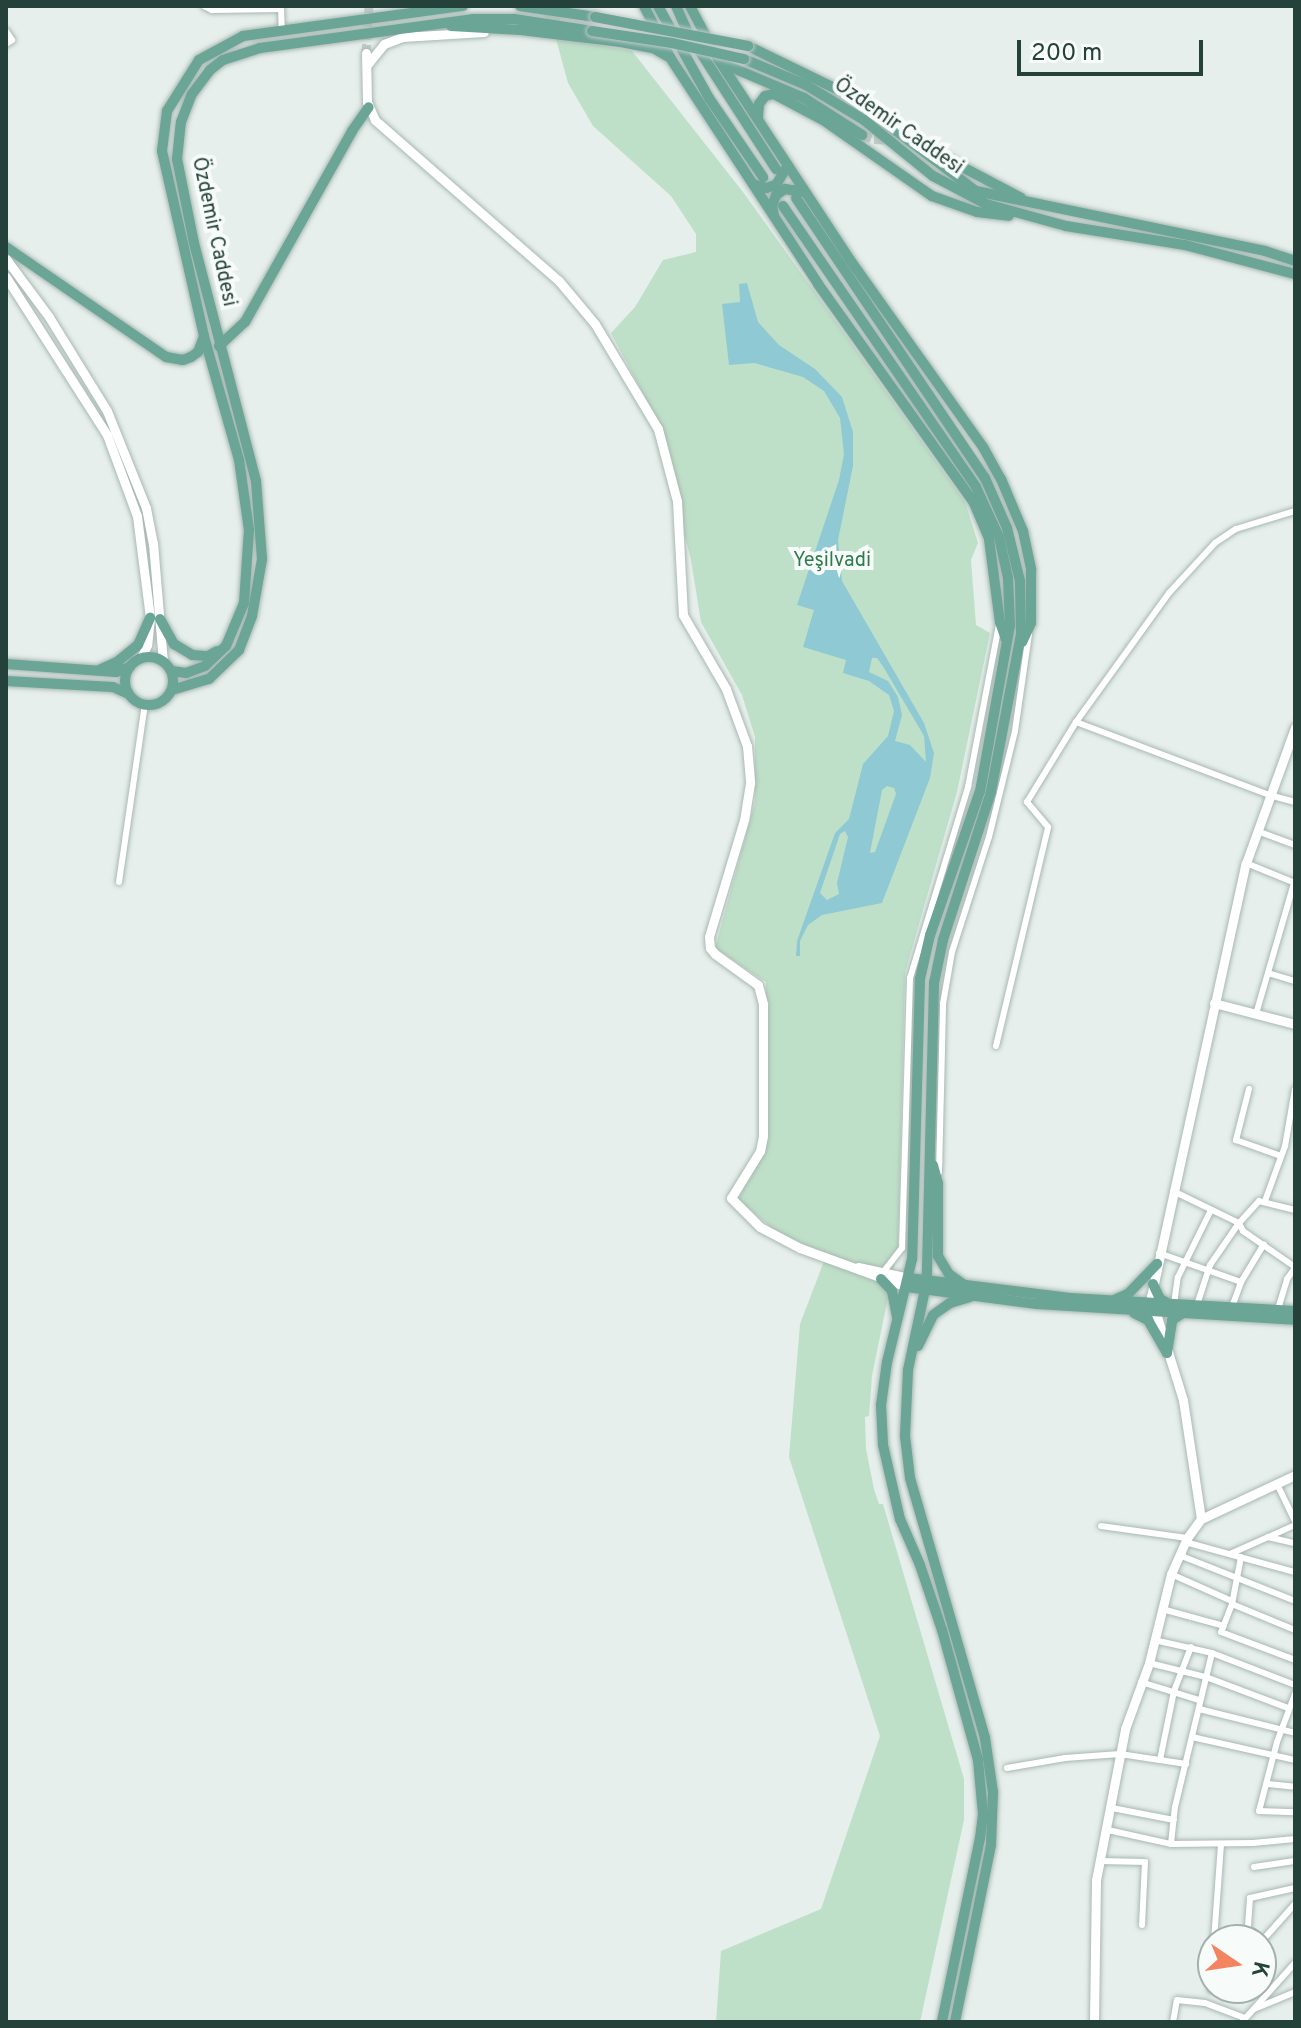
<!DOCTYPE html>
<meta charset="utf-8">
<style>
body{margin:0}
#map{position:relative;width:1301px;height:2028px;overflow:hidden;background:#e6efeb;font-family:Overpass,sans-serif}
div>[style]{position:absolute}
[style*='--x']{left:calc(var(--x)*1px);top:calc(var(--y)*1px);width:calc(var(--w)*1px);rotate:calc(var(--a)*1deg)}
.green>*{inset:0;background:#bfe0c8}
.water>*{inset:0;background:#8ec9d4}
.secondary-tunnel>*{height:9px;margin-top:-4.5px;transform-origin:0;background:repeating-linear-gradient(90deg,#bfccc8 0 9px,transparent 0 13.5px)}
.primary-tunnel>*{height:10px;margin-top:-5px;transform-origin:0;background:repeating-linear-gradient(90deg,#bfccc8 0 10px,transparent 0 15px)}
.roads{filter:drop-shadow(0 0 2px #a8b8b2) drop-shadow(0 0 2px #a8b8b2)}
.street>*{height:6px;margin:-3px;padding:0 3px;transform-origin:3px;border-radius:3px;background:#fff}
.secondary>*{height:9px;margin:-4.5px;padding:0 4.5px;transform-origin:4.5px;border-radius:4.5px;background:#fff}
.primary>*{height:10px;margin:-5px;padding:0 5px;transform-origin:5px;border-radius:5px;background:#6aa596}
.primary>.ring{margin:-5px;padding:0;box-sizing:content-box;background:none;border:10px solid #6aa596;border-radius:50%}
.bridges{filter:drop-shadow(0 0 2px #c2cac8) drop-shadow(0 0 2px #c2cac8)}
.primary-bridge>*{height:10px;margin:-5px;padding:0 5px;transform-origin:5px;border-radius:5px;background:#6aa596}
span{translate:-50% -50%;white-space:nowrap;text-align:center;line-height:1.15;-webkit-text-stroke:8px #f7fbf9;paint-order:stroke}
.street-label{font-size:20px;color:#24423a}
.park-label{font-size:20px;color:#2d7a4b}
.frame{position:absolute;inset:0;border:8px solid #24423a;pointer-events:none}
.north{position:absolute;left:1197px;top:1924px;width:80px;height:80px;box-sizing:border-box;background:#f7fbf9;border:2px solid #a3b1ad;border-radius:50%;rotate:103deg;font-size:22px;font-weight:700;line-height:32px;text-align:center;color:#24423a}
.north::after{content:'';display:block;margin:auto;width:28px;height:36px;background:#f4845f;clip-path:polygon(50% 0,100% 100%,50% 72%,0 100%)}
.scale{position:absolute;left:1017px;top:40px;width:186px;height:36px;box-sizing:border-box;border:4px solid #24423a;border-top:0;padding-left:10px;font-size:24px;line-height:28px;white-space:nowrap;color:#24423a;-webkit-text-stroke:6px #f7fbf9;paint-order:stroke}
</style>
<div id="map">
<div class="green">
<i style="clip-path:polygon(540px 6px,554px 6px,570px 40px,632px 51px,743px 192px,965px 502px,978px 543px,971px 560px,976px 625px,990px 633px,957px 792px,905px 973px,898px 1248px,872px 1376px,869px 1416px,865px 1417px,866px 1449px,874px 1489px,879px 1504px,883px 1504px,964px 1779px,964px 1820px,920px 2022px,716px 2022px,721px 1951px,821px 1909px,880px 1736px,789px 1457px,800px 1324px,826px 1256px,774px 1230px,738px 1199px,766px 1149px,766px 982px,715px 948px,755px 802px,755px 737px,742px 695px,701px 622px,691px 560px,654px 414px,611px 333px,635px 307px,663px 260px,696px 252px,696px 234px,671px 196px,593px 126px,568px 83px,556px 39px)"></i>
</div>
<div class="water">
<i style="clip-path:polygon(evenodd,747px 283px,758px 322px,779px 345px,815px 369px,842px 397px,853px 432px,853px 466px,838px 540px,842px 581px,924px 723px,934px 753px,930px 778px,882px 903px,822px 915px,808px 925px,800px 941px,800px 956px,796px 956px,797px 941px,835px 833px,849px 819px,863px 764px,888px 736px,894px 711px,889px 695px,869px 681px,843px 673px,846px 660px,803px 647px,814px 610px,797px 605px,839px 480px,844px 454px,840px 418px,824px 391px,803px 377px,754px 363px,729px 365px,722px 304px,740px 302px,739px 284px,747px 283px,872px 658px,877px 658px,884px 668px,924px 736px,926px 762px,910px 745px,895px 741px,902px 715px,898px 697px,888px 681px,869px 672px,872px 658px,747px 283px,887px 786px,894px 788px,896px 794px,875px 852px,870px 853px,882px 790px,887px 786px,747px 283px,845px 831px,848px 837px,837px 883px,839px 894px,827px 900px,820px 893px,840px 834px,845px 831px)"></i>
</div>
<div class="secondary-tunnel">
<i style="--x:366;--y:53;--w:47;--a:-86.3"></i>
</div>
<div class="primary-tunnel">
<i style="--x:862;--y:135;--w:13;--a:18"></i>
<i style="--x:874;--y:139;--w:39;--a:3"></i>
</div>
<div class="roads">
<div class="street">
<i style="--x:204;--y:6;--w:9;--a:27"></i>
<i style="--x:212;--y:10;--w:69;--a:-0.8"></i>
<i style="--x:281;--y:7;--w:24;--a:88"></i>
<i style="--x:6;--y:31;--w:11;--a:56"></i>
<i style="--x:12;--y:40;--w:7;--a:146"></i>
<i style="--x:1076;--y:722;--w:206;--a:20.7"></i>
<i style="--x:1269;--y:795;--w:27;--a:15"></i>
<i style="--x:1257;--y:831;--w:40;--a:20.2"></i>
<i style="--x:1246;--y:863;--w:53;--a:22.2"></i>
<i style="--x:119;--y:882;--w:180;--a:-81.7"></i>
<i style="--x:1268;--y:973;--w:28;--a:17"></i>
<i style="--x:1256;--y:1014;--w:136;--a:-73.8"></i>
<i style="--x:996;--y:1046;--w:225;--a:-76.6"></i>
<i style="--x:1048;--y:827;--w:33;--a:-130"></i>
<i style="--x:1027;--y:802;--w:94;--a:-58.5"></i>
<i style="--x:1076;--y:722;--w:159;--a:-54.2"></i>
<i style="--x:1169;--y:593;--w:68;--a:-47.4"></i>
<i style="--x:1215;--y:543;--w:25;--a:-34"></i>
<i style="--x:1236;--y:529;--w:62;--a:-17"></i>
<i style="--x:1249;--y:1089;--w:53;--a:104.3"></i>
<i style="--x:1236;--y:1140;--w:48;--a:19.6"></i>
<i style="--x:939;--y:1172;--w:168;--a:-88.6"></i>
<i style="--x:943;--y:1004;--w:53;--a:-80.2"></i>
<i style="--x:952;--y:952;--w:121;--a:-72.2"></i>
<i style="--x:989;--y:837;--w:109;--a:-76.2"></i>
<i style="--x:1015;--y:731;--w:98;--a:-81.8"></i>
<i style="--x:1173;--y:1191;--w:73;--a:25.9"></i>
<i style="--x:1239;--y:1223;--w:51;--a:124.6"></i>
<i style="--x:1210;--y:1265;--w:42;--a:108"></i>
<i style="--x:1265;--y:1201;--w:59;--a:-70"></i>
<i style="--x:1285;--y:1146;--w:58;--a:-80"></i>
<i style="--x:1295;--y:1210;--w:37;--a:-166"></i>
<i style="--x:1259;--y:1201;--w:30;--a:132"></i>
<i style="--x:1239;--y:1223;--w:9;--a:63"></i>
<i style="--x:1243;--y:1231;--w:63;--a:34.7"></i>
<i style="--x:1159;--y:1253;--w:87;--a:19.5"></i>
<i style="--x:884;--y:1271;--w:29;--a:-52"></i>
<i style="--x:902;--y:1248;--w:270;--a:-88.3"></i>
<i style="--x:910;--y:978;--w:200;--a:-73.1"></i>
<i style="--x:968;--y:787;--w:165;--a:-79.2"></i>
<i style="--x:1174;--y:1304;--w:27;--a:-82"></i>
<i style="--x:1178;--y:1277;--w:75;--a:-63.8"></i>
<i style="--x:1232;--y:1307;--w:27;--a:-70"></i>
<i style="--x:1241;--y:1282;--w:44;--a:-58.8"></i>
<i style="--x:1278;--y:1309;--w:31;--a:-73"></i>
<i style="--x:1287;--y:1279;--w:14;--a:-54"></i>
<i style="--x:1277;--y:1484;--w:41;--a:64.1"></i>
<i style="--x:1101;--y:1526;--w:87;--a:7.9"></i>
<i style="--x:1268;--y:1537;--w:28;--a:13"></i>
<i style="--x:1185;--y:1542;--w:114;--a:15.3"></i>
<i style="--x:1230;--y:1554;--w:71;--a:-24"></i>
<i style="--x:1179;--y:1555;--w:125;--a:21.6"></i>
<i style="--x:1241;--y:1557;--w:48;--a:100.8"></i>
<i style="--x:1232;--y:1604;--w:30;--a:111"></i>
<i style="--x:1221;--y:1632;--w:79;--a:20.7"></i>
<i style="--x:1171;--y:1574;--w:67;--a:23.9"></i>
<i style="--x:1232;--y:1604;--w:68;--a:22.4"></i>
<i style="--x:1162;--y:1609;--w:64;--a:15.3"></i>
<i style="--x:1154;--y:1640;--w:59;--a:12.6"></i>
<i style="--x:1212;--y:1653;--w:89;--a:21.1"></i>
<i style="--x:1149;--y:1663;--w:59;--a:13.8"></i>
<i style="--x:1206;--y:1677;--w:88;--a:20.7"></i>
<i style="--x:1141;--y:1682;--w:61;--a:17.2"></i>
<i style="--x:1295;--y:1694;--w:51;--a:110.6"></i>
<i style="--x:1277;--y:1742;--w:71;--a:104.6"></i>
<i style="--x:1259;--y:1811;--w:36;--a:2"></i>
<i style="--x:1199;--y:1709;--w:99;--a:14"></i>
<i style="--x:1192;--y:1737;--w:106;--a:12.6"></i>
<i style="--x:1160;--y:1760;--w:70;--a:-78.5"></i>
<i style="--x:1174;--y:1691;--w:47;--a:-68.9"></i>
<i style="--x:1007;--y:1768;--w:59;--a:-9.8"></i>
<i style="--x:1065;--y:1758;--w:55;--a:-4.2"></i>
<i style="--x:1120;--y:1754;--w:67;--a:8.6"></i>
<i style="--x:1268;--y:1784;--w:27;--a:6"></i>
<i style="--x:1112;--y:1808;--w:63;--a:11"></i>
<i style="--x:1108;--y:1830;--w:65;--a:12.5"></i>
<i style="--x:1171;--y:1844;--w:82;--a:-0.7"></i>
<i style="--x:1253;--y:1843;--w:42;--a:-5.4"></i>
<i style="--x:1171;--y:1844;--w:37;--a:-84"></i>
<i style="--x:1175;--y:1807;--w:158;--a:-76.5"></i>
<i style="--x:1101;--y:1861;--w:44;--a:1.3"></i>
<i style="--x:1145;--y:1862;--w:63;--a:92.7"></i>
<i style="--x:1254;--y:1867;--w:41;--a:-8.3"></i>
<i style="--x:1214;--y:1940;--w:96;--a:-85.8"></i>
<i style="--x:1247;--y:1940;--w:42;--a:-85.9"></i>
<i style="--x:1250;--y:1898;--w:46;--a:-12.5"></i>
<i style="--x:1261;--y:1942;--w:51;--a:-48.2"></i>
<i style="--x:1211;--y:1990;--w:25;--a:-85"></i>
<i style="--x:1254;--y:2009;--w:44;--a:-22.5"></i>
<i style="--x:1173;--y:2022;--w:22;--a:-80"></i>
<i style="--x:1177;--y:2000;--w:28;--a:6"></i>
<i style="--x:1205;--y:2003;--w:43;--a:20.6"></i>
<i style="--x:1242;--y:2022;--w:79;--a:-48.1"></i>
</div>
<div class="secondary">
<i style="--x:366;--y:53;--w:49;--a:88.8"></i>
<i style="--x:367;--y:102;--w:20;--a:66"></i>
<i style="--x:375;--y:120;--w:244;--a:41.2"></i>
<i style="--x:559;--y:281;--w:56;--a:50.1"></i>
<i style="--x:595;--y:324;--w:122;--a:59"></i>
<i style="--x:658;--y:429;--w:74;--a:75.2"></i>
<i style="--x:677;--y:501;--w:114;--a:87"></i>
<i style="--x:683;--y:615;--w:86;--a:59.8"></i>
<i style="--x:726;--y:689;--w:61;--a:69.8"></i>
<i style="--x:747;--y:746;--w:37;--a:85"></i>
<i style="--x:750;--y:783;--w:37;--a:99"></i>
<i style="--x:744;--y:820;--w:122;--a:106.7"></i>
<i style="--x:709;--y:937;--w:11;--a:85"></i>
<i style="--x:710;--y:948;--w:8;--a:50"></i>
<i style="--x:715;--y:954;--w:53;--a:35.8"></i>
<i style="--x:758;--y:985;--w:20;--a:75"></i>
<i style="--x:763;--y:1004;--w:132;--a:90"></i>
<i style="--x:763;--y:1136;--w:15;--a:101"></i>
<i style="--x:760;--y:1151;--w:55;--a:121.7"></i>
<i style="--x:731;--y:1198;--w:41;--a:45"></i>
<i style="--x:760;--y:1227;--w:45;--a:27.7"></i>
<i style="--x:800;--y:1248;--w:114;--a:20"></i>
<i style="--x:367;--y:65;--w:27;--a:-51"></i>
<i style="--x:384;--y:44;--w:19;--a:-21"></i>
<i style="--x:402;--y:37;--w:82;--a:-3.5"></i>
<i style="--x:6;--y:259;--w:72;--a:53.4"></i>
<i style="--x:49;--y:317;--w:110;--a:58.3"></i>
<i style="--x:107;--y:411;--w:105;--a:68.1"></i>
<i style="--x:146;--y:508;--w:36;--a:79"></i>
<i style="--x:153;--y:543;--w:118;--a:85.2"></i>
<i style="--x:6;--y:277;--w:188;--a:57.4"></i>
<i style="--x:107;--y:435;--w:86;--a:69.7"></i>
<i style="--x:137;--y:516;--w:103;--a:82.7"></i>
<i style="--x:150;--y:618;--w:27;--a:96"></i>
<i style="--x:147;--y:645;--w:14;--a:115"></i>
<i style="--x:1214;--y:1003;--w:84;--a:14.5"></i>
<i style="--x:858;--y:1267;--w:52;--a:12.2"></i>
<i style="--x:1201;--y:1519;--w:120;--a:-98.6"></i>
<i style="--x:1183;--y:1400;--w:108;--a:-107.3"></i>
<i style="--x:1151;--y:1297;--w:444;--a:-77.7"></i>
<i style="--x:1246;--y:863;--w:144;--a:-70.1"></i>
<i style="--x:1094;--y:2022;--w:142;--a:-89.2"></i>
<i style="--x:1096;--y:1880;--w:154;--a:-79.1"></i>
<i style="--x:1125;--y:1729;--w:70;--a:-70"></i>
<i style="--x:1149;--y:1663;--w:92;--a:-76.1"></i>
<i style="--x:1171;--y:1574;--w:39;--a:-66"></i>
<i style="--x:1187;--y:1538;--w:24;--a:-54"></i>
<i style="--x:1201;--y:1519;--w:104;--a:-25.1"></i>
</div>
<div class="primary">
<i style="--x:520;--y:6;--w:76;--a:8.3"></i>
<i style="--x:644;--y:6;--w:59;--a:63"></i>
<i style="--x:671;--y:59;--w:269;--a:56.8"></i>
<i style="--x:818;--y:284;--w:269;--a:54.5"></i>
<i style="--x:974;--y:503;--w:39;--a:67"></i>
<i style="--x:989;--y:539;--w:84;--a:82.5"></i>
<i style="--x:1000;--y:622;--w:18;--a:71"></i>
<i style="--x:658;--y:6;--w:105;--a:61"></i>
<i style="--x:709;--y:98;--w:96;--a:55.6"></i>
<i style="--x:676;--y:6;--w:30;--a:66"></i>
<i style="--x:688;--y:33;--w:162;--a:57.1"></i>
<i style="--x:690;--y:6;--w:60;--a:62.2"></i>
<i style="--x:718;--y:59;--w:240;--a:56.7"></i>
<i style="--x:850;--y:260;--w:229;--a:54.6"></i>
<i style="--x:983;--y:447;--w:37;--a:61"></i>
<i style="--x:1001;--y:479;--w:56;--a:67.1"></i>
<i style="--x:1023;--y:531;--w:40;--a:78"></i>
<i style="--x:1031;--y:570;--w:53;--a:90"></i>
<i style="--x:1031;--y:623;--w:21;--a:115"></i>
<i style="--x:451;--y:26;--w:70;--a:3.3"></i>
<i style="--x:521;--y:30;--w:101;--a:6.8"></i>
<i style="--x:621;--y:42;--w:33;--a:11"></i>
<i style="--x:653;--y:48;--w:16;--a:30"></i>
<i style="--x:748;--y:46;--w:112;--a:25.9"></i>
<i style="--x:849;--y:95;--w:159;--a:37.1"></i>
<i style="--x:976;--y:191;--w:295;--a:11.7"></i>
<i style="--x:1265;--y:251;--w:32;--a:18"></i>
<i style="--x:744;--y:59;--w:67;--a:22.8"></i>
<i style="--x:806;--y:85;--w:68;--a:31.1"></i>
<i style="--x:864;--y:120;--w:89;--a:39.1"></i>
<i style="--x:933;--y:176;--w:60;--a:27.8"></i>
<i style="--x:986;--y:204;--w:83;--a:15.4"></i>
<i style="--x:1066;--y:226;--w:121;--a:9.1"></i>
<i style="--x:1185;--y:245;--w:114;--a:14.8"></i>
<i style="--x:726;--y:65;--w:85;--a:22.9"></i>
<i style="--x:804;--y:98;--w:69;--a:32.5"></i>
<i style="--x:758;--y:118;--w:14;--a:-86"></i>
<i style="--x:759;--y:104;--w:10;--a:-53"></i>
<i style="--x:765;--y:96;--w:9;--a:-13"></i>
<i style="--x:774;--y:94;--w:55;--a:28"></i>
<i style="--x:823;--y:120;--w:133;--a:34.9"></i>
<i style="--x:932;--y:196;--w:48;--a:19.6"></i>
<i style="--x:977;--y:212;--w:32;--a:7"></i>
<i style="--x:915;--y:142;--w:120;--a:27.8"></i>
<i style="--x:753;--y:184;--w:14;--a:17"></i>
<i style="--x:766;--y:188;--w:10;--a:-17"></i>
<i style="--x:776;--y:185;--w:23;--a:-59"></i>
<i style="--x:796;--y:198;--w:338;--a:56"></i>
<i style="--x:985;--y:478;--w:55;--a:66.3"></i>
<i style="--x:1007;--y:528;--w:55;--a:76.2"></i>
<i style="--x:1020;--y:581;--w:53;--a:88.9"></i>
<i style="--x:1021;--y:634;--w:161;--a:100.8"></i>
<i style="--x:991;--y:792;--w:156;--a:108"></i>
<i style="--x:943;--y:940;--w:44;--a:101.8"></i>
<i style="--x:934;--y:983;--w:297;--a:91.4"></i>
<i style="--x:927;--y:1280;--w:92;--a:101.9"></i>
<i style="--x:908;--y:1370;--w:66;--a:92.6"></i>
<i style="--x:905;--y:1436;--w:42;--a:83.2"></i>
<i style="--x:910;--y:1478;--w:271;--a:73.9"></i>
<i style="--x:985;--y:1738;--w:55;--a:81.6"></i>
<i style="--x:993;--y:1792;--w:53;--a:92.2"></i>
<i style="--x:991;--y:1845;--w:181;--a:101.5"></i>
<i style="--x:783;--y:206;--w:341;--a:55.5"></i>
<i style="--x:976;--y:487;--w:55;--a:65.3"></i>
<i style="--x:999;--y:537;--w:42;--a:77.6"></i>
<i style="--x:1008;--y:578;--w:47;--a:87.6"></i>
<i style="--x:1010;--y:625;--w:169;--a:100.2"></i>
<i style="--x:980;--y:791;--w:152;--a:109.1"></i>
<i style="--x:930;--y:935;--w:45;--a:102.8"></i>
<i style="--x:920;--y:979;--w:280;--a:91.6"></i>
<i style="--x:912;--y:1259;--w:106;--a:103.6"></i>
<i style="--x:887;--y:1362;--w:43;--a:97.9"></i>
<i style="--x:881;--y:1405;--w:40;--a:87.1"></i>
<i style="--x:883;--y:1445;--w:76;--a:77.1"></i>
<i style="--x:900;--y:1519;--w:50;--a:66.5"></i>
<i style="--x:920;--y:1565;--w:69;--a:71.3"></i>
<i style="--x:942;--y:1630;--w:135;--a:74.5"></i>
<i style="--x:978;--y:1760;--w:54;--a:84.7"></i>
<i style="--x:983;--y:1814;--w:24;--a:97"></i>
<i style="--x:980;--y:1838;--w:188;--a:101.7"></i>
<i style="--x:774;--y:216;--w:10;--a:-101"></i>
<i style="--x:772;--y:206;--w:12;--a:-70"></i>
<i style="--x:776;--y:195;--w:11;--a:-34"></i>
<i style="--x:785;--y:189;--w:19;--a:9"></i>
<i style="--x:6;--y:247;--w:194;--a:34.5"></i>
<i style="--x:166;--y:357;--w:17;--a:10"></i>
<i style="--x:183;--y:360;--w:9;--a:-21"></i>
<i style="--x:191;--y:357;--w:9;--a:-36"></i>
<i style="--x:198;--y:352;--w:17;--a:-69"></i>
<i style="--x:219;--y:346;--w:35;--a:-43"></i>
<i style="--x:245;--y:322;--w:219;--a:-60.7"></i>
<i style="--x:352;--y:131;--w:29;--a:-55"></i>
<i style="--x:160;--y:619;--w:29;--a:61"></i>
<i style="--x:174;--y:644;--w:21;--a:31"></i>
<i style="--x:192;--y:655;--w:16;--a:4"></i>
<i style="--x:208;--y:656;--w:10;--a:-29"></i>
<i class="ring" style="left:125px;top:657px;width:38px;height:38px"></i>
<i style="--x:6;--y:664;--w:110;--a:4.2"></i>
<i style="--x:116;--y:672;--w:15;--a:-20"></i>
<i style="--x:101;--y:669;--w:17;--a:-24"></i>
<i style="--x:117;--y:662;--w:27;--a:-39"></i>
<i style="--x:138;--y:645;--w:30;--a:-66"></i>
<i style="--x:172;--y:671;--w:14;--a:8"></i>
<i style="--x:186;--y:673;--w:20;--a:-20"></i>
<i style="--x:205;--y:666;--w:29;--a:-44"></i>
<i style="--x:226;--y:646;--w:47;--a:-67.3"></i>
<i style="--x:244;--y:603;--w:73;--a:-86.1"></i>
<i style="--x:249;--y:530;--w:71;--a:-98.1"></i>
<i style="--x:239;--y:460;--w:129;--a:-105.8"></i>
<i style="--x:204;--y:336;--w:190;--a:-102.8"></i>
<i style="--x:162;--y:151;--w:40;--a:-82.9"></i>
<i style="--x:167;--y:111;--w:60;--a:-57.9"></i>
<i style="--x:199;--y:60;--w:50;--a:-28.6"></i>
<i style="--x:243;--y:36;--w:222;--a:-7.8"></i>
<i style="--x:6;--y:681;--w:107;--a:3.2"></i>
<i style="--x:113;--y:687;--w:17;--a:24"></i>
<i style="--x:172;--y:690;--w:39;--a:-17"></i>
<i style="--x:209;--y:679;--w:42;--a:-44"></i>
<i style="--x:239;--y:650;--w:36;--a:-69"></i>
<i style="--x:252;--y:616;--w:58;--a:-80"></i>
<i style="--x:262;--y:559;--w:78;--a:-94.4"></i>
<i style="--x:256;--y:481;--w:246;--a:-104.6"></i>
<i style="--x:194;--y:243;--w:86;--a:-101.4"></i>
<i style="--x:177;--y:159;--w:37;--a:-84"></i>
<i style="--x:181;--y:122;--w:30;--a:-69"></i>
<i style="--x:192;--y:94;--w:30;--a:-53"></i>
<i style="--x:210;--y:70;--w:16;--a:-38"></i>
<i style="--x:223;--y:60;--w:39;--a:-18"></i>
<i style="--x:260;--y:48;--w:216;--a:-7.7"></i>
<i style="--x:474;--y:19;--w:40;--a:0"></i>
<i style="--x:514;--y:19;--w:79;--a:8.7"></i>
<i style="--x:933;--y:1165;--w:20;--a:75"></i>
<i style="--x:938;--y:1184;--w:72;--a:90"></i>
<i style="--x:938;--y:1256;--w:21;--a:59"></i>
<i style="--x:949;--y:1274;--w:19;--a:36"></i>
<i style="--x:909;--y:1278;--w:162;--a:7.1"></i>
<i style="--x:1070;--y:1298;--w:225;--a:3.3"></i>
<i style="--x:881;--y:1279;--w:16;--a:47"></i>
<i style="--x:892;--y:1291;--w:26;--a:79"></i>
<i style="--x:1153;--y:1284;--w:17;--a:65"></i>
<i style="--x:1160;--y:1299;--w:9;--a:27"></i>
<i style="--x:907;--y:1287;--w:131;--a:7.5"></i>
<i style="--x:1037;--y:1304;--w:258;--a:3.5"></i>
<i style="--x:1116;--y:1299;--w:13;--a:-23"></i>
<i style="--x:1128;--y:1294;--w:42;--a:-46"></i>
<i style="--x:1134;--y:1313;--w:16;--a:27"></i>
<i style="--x:1148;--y:1320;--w:38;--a:60"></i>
<i style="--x:918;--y:1346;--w:34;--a:-64"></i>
<i style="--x:933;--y:1315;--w:21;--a:-35"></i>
<i style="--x:950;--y:1303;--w:21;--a:-17"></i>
<i style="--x:1167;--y:1353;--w:33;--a:-81"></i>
<i style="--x:1172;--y:1320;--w:13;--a:-32"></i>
</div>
</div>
<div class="bridges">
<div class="primary-bridge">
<i style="--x:595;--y:17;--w:156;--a:10.7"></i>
<i style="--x:592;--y:31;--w:81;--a:8.5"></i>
<i style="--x:672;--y:43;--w:74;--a:12.5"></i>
</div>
</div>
<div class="street-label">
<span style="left:898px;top:127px;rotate:35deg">Özdemir Caddesi</span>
<span style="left:213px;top:232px;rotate:78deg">Özdemir Caddesi</span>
</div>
<div class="park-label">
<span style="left:832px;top:561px">Yeşilvadi</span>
</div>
<div class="frame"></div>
<div class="north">K</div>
<div class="scale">200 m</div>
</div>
